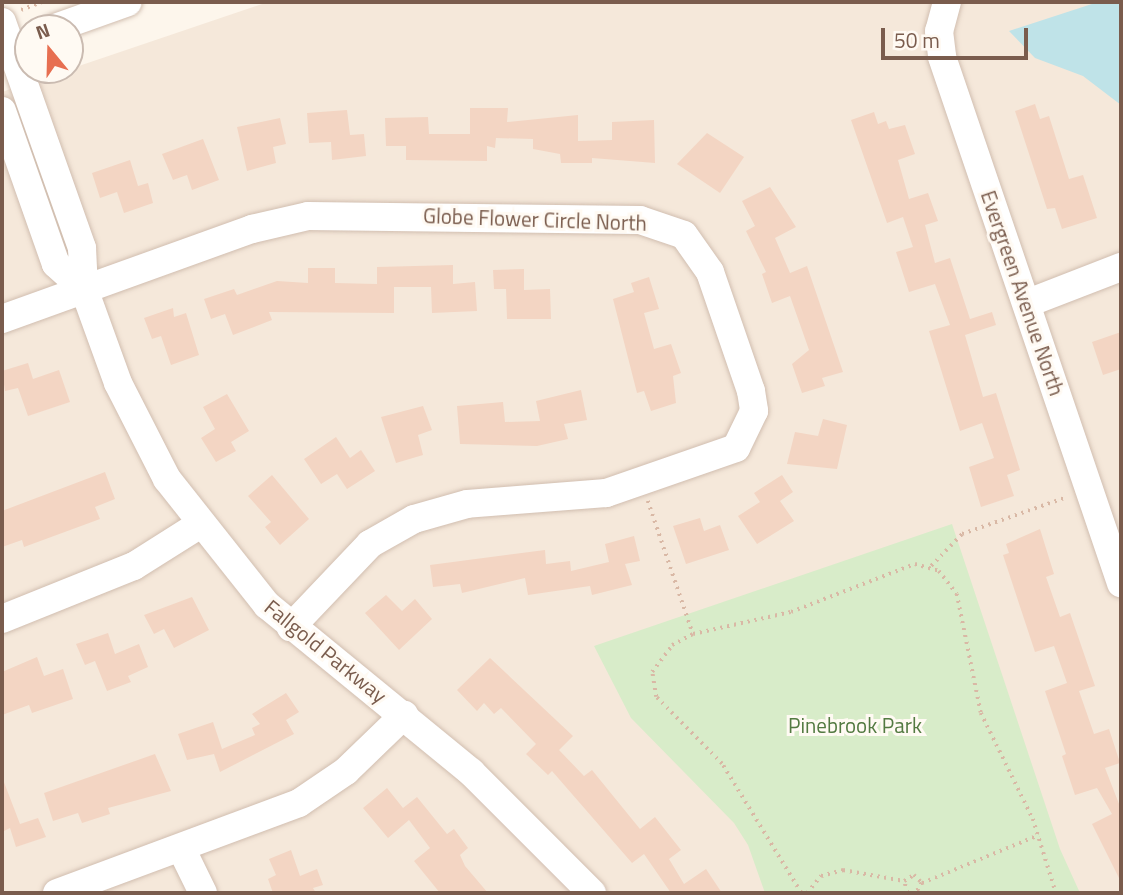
<!DOCTYPE html>
<style>
body{margin:0}
#map{position:relative;width:1123px;height:895px;overflow:hidden;background:#fdf6ec;font-family:"Titillium Web",sans-serif}
div>[style]{position:absolute}
[style*='--x']{left:calc(var(--x)*1px);top:calc(var(--y)*1px);width:calc(var(--w)*1px);rotate:calc(var(--a)*1deg)}
.residential>*{inset:0;background:#f5e8da}
.green>*{inset:0;background:#d8ecc9}
.water>*{inset:0;background:#bfe3e8}
.building>*{inset:0;background:#f3d5c3}
.path>*{height:3.5px;margin-top:-1.75px;transform-origin:0;background:repeating-linear-gradient(90deg,#d9b8a5 0 2px,transparent 0 7px)}
.roads{filter:drop-shadow(0 0 2px #d1beb0) drop-shadow(0 0 2px #d1beb0)}
.minor>*{height:28px;margin:-14px;padding:0 14px;transform-origin:14px;border-radius:14px;background:#fff}
span{translate:-50% -50%;white-space:nowrap;text-align:center;line-height:1.15;-webkit-text-stroke:6px #fffaf3;paint-order:stroke}
.street-label{font-size:21px;color:#7a5c4d}
.park-label{font-size:21px;color:#537a41}
.frame{position:absolute;inset:0;border:4px solid #7a5c4d;pointer-events:none}
.north{position:absolute;left:14px;top:14px;width:70px;height:70px;box-sizing:border-box;background:#fffaf3;border:2px solid #cabbb1;border-radius:50%;rotate:341deg;font-size:19px;font-weight:700;line-height:28px;text-align:center;color:#7a5c4d}
.north::after{content:'';display:block;margin:auto;width:24px;height:32px;background:#e76f51;clip-path:polygon(50% 0,100% 100%,50% 72%,0 100%)}
.scale{position:absolute;left:881px;top:28px;width:147px;height:32px;box-sizing:border-box;border:4px solid #7a5c4d;border-top:0;padding-left:9px;font-size:21px;line-height:24px;white-space:nowrap;color:#7a5c4d;-webkit-text-stroke:5px #fffaf3;paint-order:stroke}
</style>
<div id="map">
<div class="residential">
<i style="clip-path:polygon(268px 2px,1121px 2px,1121px 893px,2px 893px,2px 92px)"></i>
</div>
<div class="green">
<i style="clip-path:polygon(952px 524px,1060px 849px,1080px 893px,765px 893px,748px 845px,734px 823px,631px 718px,594px 646px)"></i>
</div>
<div class="water">
<i style="clip-path:polygon(1098px 2px,1121px 2px,1121px 105px,1083px 76px,1035px 58px,1009px 31px)"></i>
</div>
<div class="building">
<i style="clip-path:polygon(1035px 104px,1040px 119px,1049px 116px,1069px 179px,1083px 175px,1097px 218px,1062px 229px,1055px 208px,1047px 209px,1015px 111px)"></i>
<i style="clip-path:polygon(470px 108px,508px 108px,507px 122px,578px 115px,578px 141px,612px 140px,612px 122px,654px 120px,655px 163px,592px 158px,592px 163px,561px 163px,560px 154px,533px 149px,533px 139px,496px 138px,495px 148px,487px 146px,487px 161px,406px 160px,406px 146px,386px 146px,385px 118px,428px 117px,429px 134px,470px 134px)"></i>
<i style="clip-path:polygon(347px 110px,350px 135px,364px 134px,366px 156px,332px 160px,331px 142px,309px 143px,307px 113px)"></i>
<i style="clip-path:polygon(874px 112px,878px 124px,886px 121px,889px 129px,905px 125px,915px 154px,898px 160px,909px 199px,928px 193px,938px 221px,925px 225px,935px 263px,950px 258px,970px 319px,992px 312px,996px 325px,965px 335px,983px 397px,996px 393px,1020px 470px,1007px 475px,1014px 496px,981px 507px,969px 467px,994px 458px,982px 423px,960px 431px,929px 331px,950px 325px,935px 284px,909px 292px,896px 252px,913px 247px,903px 217px,887px 223px,851px 120px)"></i>
<i style="clip-path:polygon(280px 118px,286px 144px,273px 147px,276px 163px,247px 171px,237px 127px)"></i>
<i style="clip-path:polygon(707px 133px,744px 157px,720px 193px,677px 164px)"></i>
<i style="clip-path:polygon(203px 139px,219px 180px,192px 190px,187px 175px,173px 180px,162px 154px)"></i>
<i style="clip-path:polygon(130px 160px,138px 186px,148px 183px,153px 203px,124px 213px,117px 192px,100px 198px,92px 173px)"></i>
<i style="clip-path:polygon(770px 187px,796px 227px,775px 238px,790px 273px,807px 266px,843px 372px,822px 378px,825px 386px,802px 393px,792px 364px,809px 350px,790px 296px,772px 303px,762px 274px,766px 272px,746px 231px,755px 226px,742px 201px)"></i>
<i style="clip-path:polygon(453px 265px,453px 284px,475px 282px,477px 311px,432px 313px,431px 287px,394px 287px,394px 313px,269px 312px,272px 320px,233px 335px,225px 314px,211px 319px,204px 299px,234px 289px,237px 295px,277px 281px,308px 283px,308px 268px,335px 268px,335px 283px,377px 284px,377px 267px)"></i>
<i style="clip-path:polygon(524px 269px,524px 290px,550px 289px,551px 319px,507px 319px,506px 289px,494px 289px,493px 270px)"></i>
<i style="clip-path:polygon(649px 277px,659px 309px,644px 313px,654px 349px,671px 344px,681px 373px,673px 376px,676px 403px,651px 411px,644px 391px,637px 393px,613px 299px,634px 292px,631px 283px)"></i>
<i style="clip-path:polygon(173px 308px,174px 317px,186px 313px,199px 355px,171px 365px,161px 336px,152px 339px,144px 318px)"></i>
<i style="clip-path:polygon(1121px 332px,1121px 369px,1103px 375px,1092px 342px)"></i>
<i style="clip-path:polygon(28px 363px,33px 379px,59px 370px,70px 402px,28px 416px,18px 388px,5px 391px,2px 371px)"></i>
<i style="clip-path:polygon(581px 390px,587px 420px,564px 424px,568px 439px,537px 446px,460px 444px,457px 406px,503px 402px,505px 422px,540px 421px,536px 401px)"></i>
<i style="clip-path:polygon(227px 394px,249px 431px,231px 442px,236px 451px,216px 462px,201px 438px,215px 429px,203px 407px)"></i>
<i style="clip-path:polygon(423px 406px,432px 430px,418px 435px,423px 455px,396px 463px,381px 417px)"></i>
<i style="clip-path:polygon(823px 419px,847px 425px,837px 469px,787px 464px,795px 432px,818px 436px)"></i>
<i style="clip-path:polygon(336px 437px,350px 458px,361px 450px,375px 471px,347px 489px,337px 474px,321px 484px,304px 459px)"></i>
<i style="clip-path:polygon(105px 472px,115px 499px,95px 507px,100px 519px,24px 547px,22px 540px,2px 547px,2px 511px)"></i>
<i style="clip-path:polygon(272px 475px,309px 519px,280px 545px,265px 527px,271px 522px,248px 496px)"></i>
<i style="clip-path:polygon(782px 475px,793px 492px,780px 501px,794px 521px,757px 544px,738px 516px,760px 502px,754px 493px)"></i>
<i style="clip-path:polygon(700px 518px,704px 531px,720px 525px,729px 550px,686px 564px,673px 526px)"></i>
<i style="clip-path:polygon(1040px 529px,1054px 574px,1046px 577px,1060px 617px,1070px 613px,1095px 686px,1079px 691px,1094px 734px,1109px 729px,1120px 763px,1105px 768px,1121px 809px,1121px 882px,1092px 824px,1112px 814px,1097px 788px,1075px 795px,1062px 756px,1066px 754px,1045px 691px,1067px 683px,1054px 646px,1035px 652px,1003px 555px,1009px 553px,1006px 544px)"></i>
<i style="clip-path:polygon(634px 536px,640px 561px,625px 564px,632px 585px,592px 595px,590px 586px,528px 595px,525px 578px,462px 593px,460px 584px,433px 587px,430px 565px,545px 550px,546px 564px,570px 561px,571px 571px,609px 562px,605px 544px)"></i>
<i style="clip-path:polygon(386px 595px,402px 611px,415px 599px,432px 619px,399px 650px,365px 613px)"></i>
<i style="clip-path:polygon(192px 597px,209px 630px,174px 648px,164px 629px,154px 634px,144px 615px)"></i>
<i style="clip-path:polygon(108px 633px,115px 654px,139px 644px,148px 667px,128px 676px,131px 682px,107px 691px,95px 661px,85px 665px,76px 644px)"></i>
<i style="clip-path:polygon(37px 657px,44px 676px,63px 669px,73px 699px,32px 713px,29px 705px,2px 715px,2px 672px)"></i>
<i style="clip-path:polygon(490px 658px,573px 736px,559px 750px,584px 776px,592px 770px,640px 829px,655px 817px,681px 850px,669px 859px,684px 884px,706px 869px,722px 893px,671px 893px,644px 854px,632px 863px,552px 771px,548px 775px,526px 754px,536px 744px,501px 708px,494px 714px,484px 703px,477px 711px,457px 690px)"></i>
<i style="clip-path:polygon(286px 693px,299px 712px,286px 720px,294px 734px,220px 772px,214px 754px,187px 760px,178px 734px,213px 722px,222px 749px,255px 735px,252px 728px,260px 724px,252px 714px)"></i>
<i style="clip-path:polygon(155px 754px,171px 791px,108px 808px,110px 814px,82px 823px,78px 813px,53px 821px,44px 793px)"></i>
<i style="clip-path:polygon(2px 777px,20px 824px,38px 818px,46px 837px,16px 847px,10px 828px,2px 832px)"></i>
<i style="clip-path:polygon(387px 788px,403px 808px,417px 797px,447px 834px,454px 829px,468px 848px,460px 855px,465px 866px,488px 893px,440px 893px,414px 861px,430px 848px,409px 820px,388px 838px,363px 808px)"></i>
<i style="clip-path:polygon(291px 850px,300px 876px,317px 869px,323px 885px,313px 888px,316px 893px,273px 893px,268px 879px,276px 875px,269px 859px)"></i>
</div>
<div class="path">
<i style="--x:21;--y:10;--w:22;--a:-21"></i>
<i style="--x:648;--y:501;--w:140;--a:71.3"></i>
<i style="--x:931;--y:566;--w:45;--a:-45.9"></i>
<i style="--x:962;--y:534;--w:111;--a:-19.4"></i>
<i style="--x:922;--y:883;--w:126;--a:-22.3"></i>
<i style="--x:801;--y:893;--w:151;--a:-121.5"></i>
<i style="--x:722;--y:764;--w:94;--a:-134.6"></i>
<i style="--x:656;--y:697;--w:25;--a:-99"></i>
<i style="--x:652;--y:672;--w:34;--a:-53"></i>
<i style="--x:672;--y:645;--w:24;--a:-28"></i>
<i style="--x:693;--y:634;--w:100;--a:-12.7"></i>
<i style="--x:791;--y:612;--w:133;--a:-21.2"></i>
<i style="--x:915;--y:564;--w:25;--a:16"></i>
<i style="--x:939;--y:571;--w:29;--a:52"></i>
<i style="--x:957;--y:594;--w:121;--a:78.6"></i>
<i style="--x:981;--y:713;--w:118;--a:63.9"></i>
<i style="--x:1033;--y:819;--w:77;--a:72.7"></i>
<i style="--x:807;--y:893;--w:22;--a:-51"></i>
<i style="--x:821;--y:876;--w:23;--a:-15"></i>
<i style="--x:843;--y:870;--w:62;--a:10.2"></i>
<i style="--x:907;--y:893;--w:12;--a:-104"></i>
<i style="--x:904;--y:881;--w:12;--a:-31"></i>
<i style="--x:914;--y:875;--w:11;--a:45"></i>
<i style="--x:922;--y:883;--w:12;--a:121"></i>
</div>
<div class="roads">
<div class="minor">
<i style="--x:947;--y:2;--w:30;--a:105"></i>
<i style="--x:939;--y:31;--w:26;--a:83"></i>
<i style="--x:942;--y:57;--w:556;--a:71.21"></i>
<i style="--x:2;--y:22;--w:240;--a:70.5"></i>
<i style="--x:82;--y:248;--w:41;--a:87.2"></i>
<i style="--x:84;--y:289;--w:100;--a:70.1"></i>
<i style="--x:118;--y:383;--w:108;--a:63"></i>
<i style="--x:167;--y:479;--w:161;--a:51.6"></i>
<i style="--x:267;--y:605;--w:264;--a:39.3"></i>
<i style="--x:471;--y:772;--w:171;--a:45"></i>
<i style="--x:55;--y:28;--w:77;--a:-19.6"></i>
<i style="--x:2;--y:111;--w:162;--a:70.6"></i>
<i style="--x:56;--y:264;--w:38;--a:42"></i>
<i style="--x:1028;--y:303;--w:100;--a:-21.2"></i>
<i style="--x:2;--y:319;--w:266;--a:-19.8"></i>
<i style="--x:252;--y:229;--w:57;--a:-13.1"></i>
<i style="--x:308;--y:216;--w:332;--a:0.7"></i>
<i style="--x:640;--y:220;--w:46;--a:18.8"></i>
<i style="--x:684;--y:235;--w:45;--a:54.9"></i>
<i style="--x:710;--y:272;--w:126;--a:71"></i>
<i style="--x:751;--y:391;--w:20;--a:81"></i>
<i style="--x:754;--y:411;--w:41;--a:115.9"></i>
<i style="--x:736;--y:448;--w:138;--a:160.9"></i>
<i style="--x:606;--y:493;--w:139;--a:175.5"></i>
<i style="--x:467;--y:504;--w:55;--a:164.2"></i>
<i style="--x:414;--y:519;--w:51;--a:150.4"></i>
<i style="--x:370;--y:544;--w:115;--a:133.6"></i>
<i style="--x:2;--y:619;--w:142;--a:-21.9"></i>
<i style="--x:134;--y:566;--w:77;--a:-32.2"></i>
<i style="--x:181;--y:848;--w:50;--a:63.9"></i>
<i style="--x:57;--y:893;--w:258;--a:-20.4"></i>
<i style="--x:299;--y:803;--w:57;--a:-34.2"></i>
<i style="--x:346;--y:771;--w:81;--a:-44"></i>
</div>
</div>
<div class="street-label">
<span style="left:535px;top:219px;rotate:2deg">Globe Flower Circle North</span>
<span style="left:1023px;top:293px;rotate:71deg">Evergreen Avenue North</span>
<span style="left:326px;top:651px;rotate:39deg">Fallgold Parkway</span>
</div>
<div class="park-label">
<span style="left:855px;top:725px">Pinebrook Park</span>
</div>
<div class="frame"></div>
<div class="north">N</div>
<div class="scale">50 m</div>
</div>
